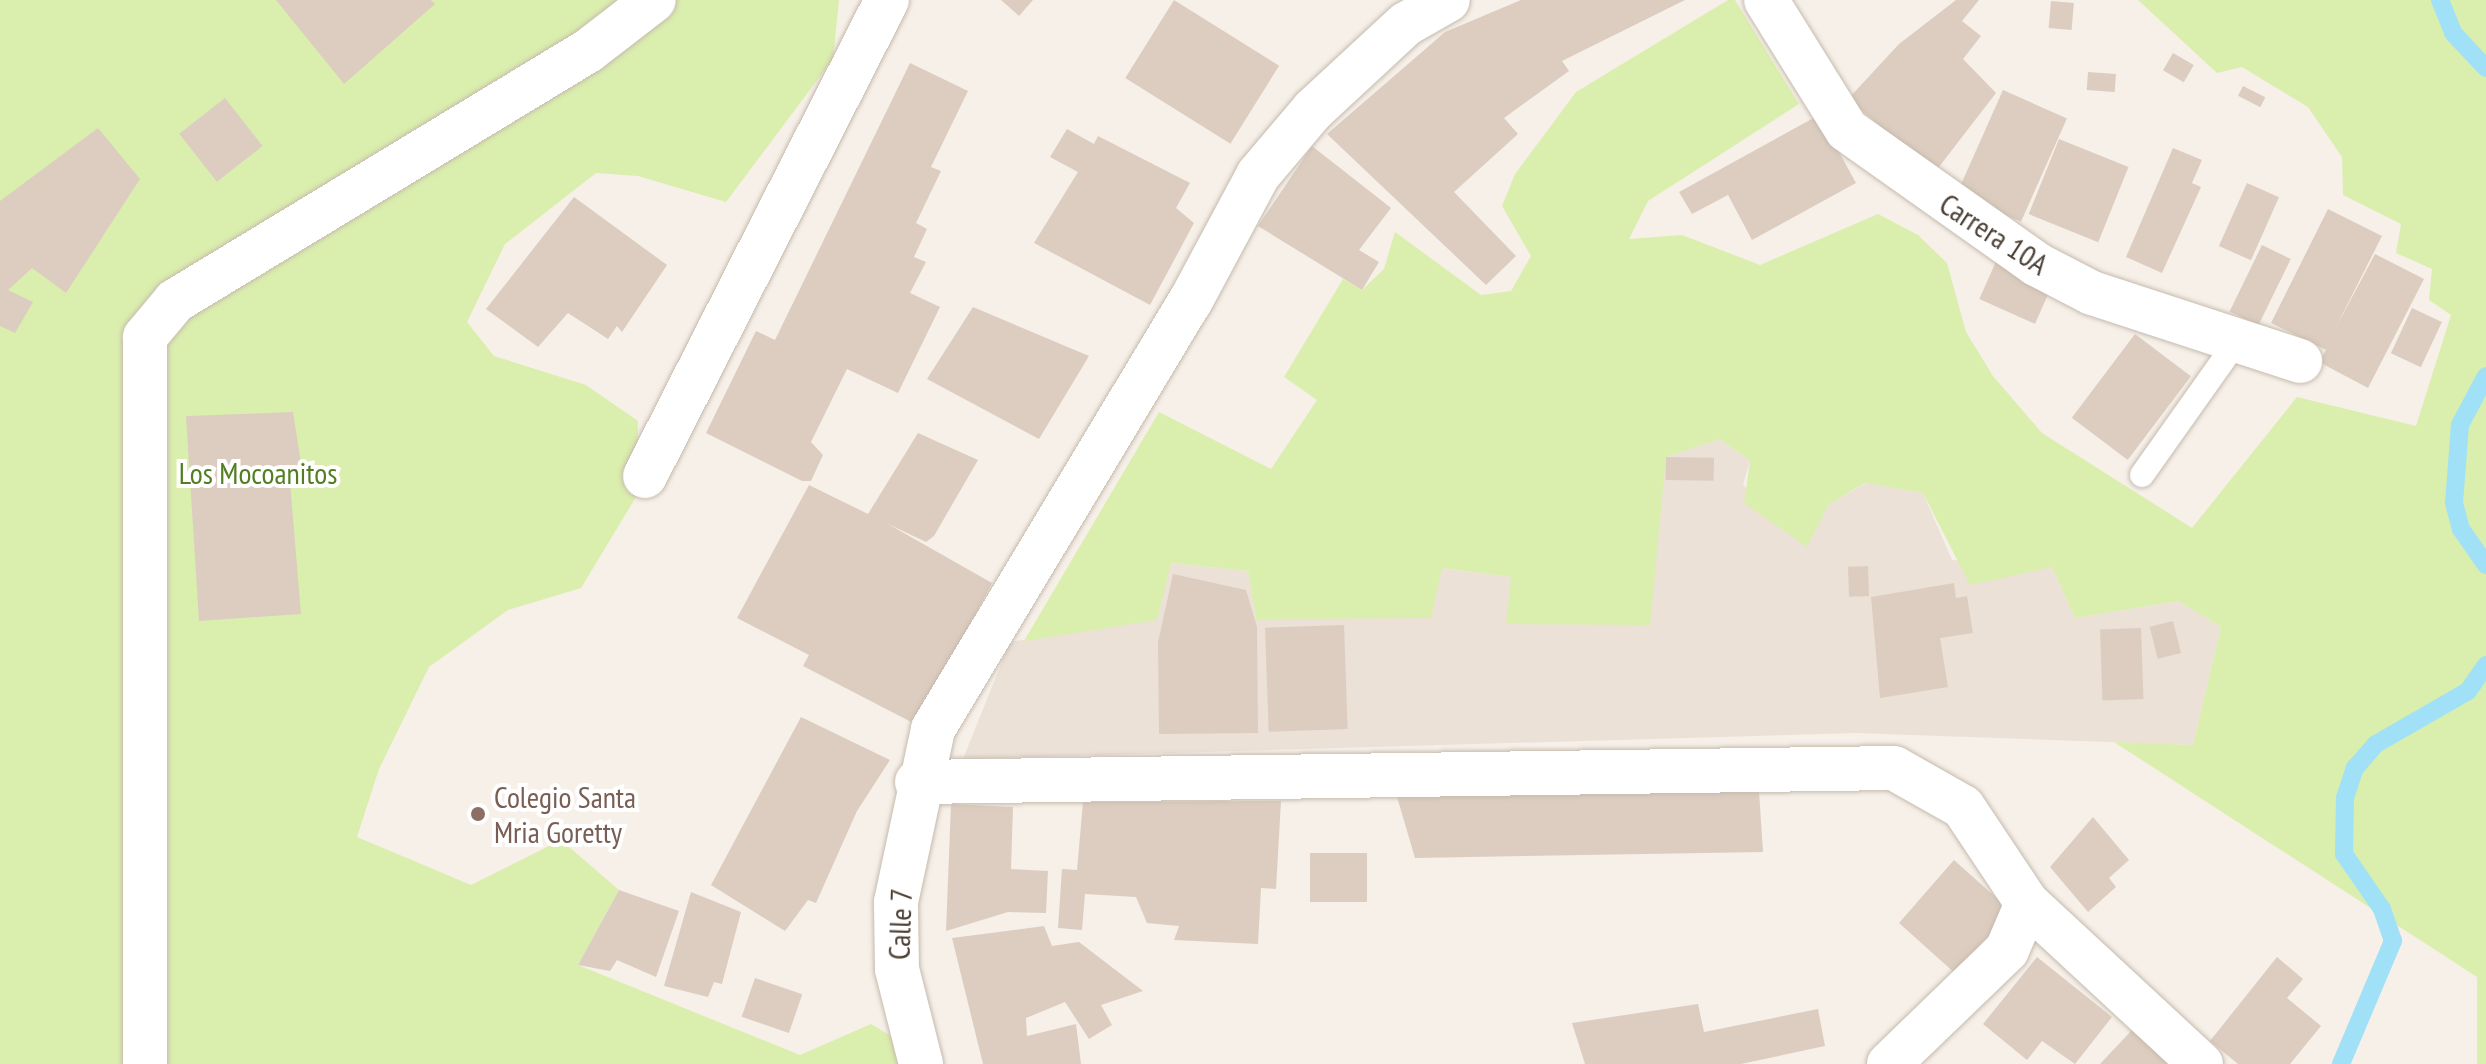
<!DOCTYPE html>
<style>
body{margin:0}
#map{position:relative;width:2486px;height:1064px;overflow:hidden;background:#f6f0e9;font-family:"PT Sans Narrow",sans-serif}
div>[style]{position:absolute}
[style*='--x']{left:calc(var(--x)*1px);top:calc(var(--y)*1px);width:calc(var(--w)*1px);rotate:calc(var(--a)*1deg)}
.residential>*{inset:0;background:#ebe1d7}
.green>*{inset:0;background:#daeeae}
.stream>*{height:18px;margin:-9px;padding:0 9px;transform-origin:9px;border-radius:9px;background:#a0e1f8}
.building>*{inset:0;background:#dccdc0;transform-origin:0 0}
.roads{filter:drop-shadow(0 0 2px #c6baad) drop-shadow(0 0 2px #c6baad)}
.lane>*{height:24px;margin:-12px;padding:0 12px;transform-origin:12px;border-radius:12px;background:#fff}
.street>*{height:44px;margin:-22px;padding:0 22px;transform-origin:22px;border-radius:22px;background:#fff}
.dots>*{width:22px;height:22px;translate:-50% -50%;box-sizing:border-box;border:4px solid #fff;border-radius:50%}
span{translate:-50% -50%;white-space:nowrap;text-align:center;line-height:1.15;-webkit-text-stroke:8px #fff;paint-order:stroke}
.street-label{font-size:30px;color:#4b4036}
.park-label{font-size:30px;color:#527e21}
.education-label{font-size:30px;color:#785e54}
.left{translate:0 -50%;text-align:left}
</style>
<div id="map">
<div class="residential">
<i style="clip-path:polygon(1720px 439px,1750px 461px,1743px 485px,1807px 546px,1829px 504px,1866px 483px,1923px 493px,1952px 560px,2052px 567px,2075px 618px,2178px 601px,2221px 627px,2193px 745px,1855px 733px,963px 759px,1010px 642px,1156px 620px,1170px 563px,1248px 571px,1256px 619px,1441px 568px,1511px 577px,1507px 624px,1666px 457px)"></i>
</div>
<div class="green">
<i style="clip-path:polygon(0 0,839px 0,833px 59px,726px 202px,638px 176px,596px 173px,505px 244px,467px 322px,494px 356px,586px 385px,638px 421px,636px 497px,581px 588px,508px 610px,429px 667px,379px 769px,357px 837px,471px 885px,561px 840px,619px 890px,578px 965px,800px 1055px,871px 1024px,938px 1064px,0 1064px)"></i>
<i style="clip-path:polygon(1728px 0,1735px 0,1799px 104px,1648px 201px,1629px 239px,1682px 235px,1760px 265px,1878px 214px,1918px 235px,1947px 263px,1966px 332px,1993px 376px,2042px 433px,2192px 528px,2297px 397px,2416px 426px,2451px 315px,2429px 300px,2432px 269px,2396px 253px,2401px 224px,2343px 195px,2342px 157px,2308px 107px,2242px 67px,2217px 73px,2138px 0,2486px 0,2486px 1064px,2477px 1064px,2477px 977px,2114px 742px,2193px 745px,2221px 627px,2178px 601px,2075px 618px,2052px 567px,1970px 585px,1923px 493px,1865px 483px,1829px 504px,1807px 547px,1744px 503px,1750px 461px,1720px 439px,1666px 457px,1650px 625px,1506px 624px,1511px 577px,1442px 568px,1431px 618px,1256px 619px,1248px 571px,1171px 563px,1157px 620px,1024px 641px,1159px 412px,1271px 469px,1317px 400px,1284px 377px,1343px 279px,1362px 290px,1384px 269px,1395px 232px,1481px 295px,1511px 291px,1531px 256px,1502px 206px,1515px 174px,1576px 92px)"></i>
</div>
<div class="stream">
<i style="--x:2440;--y:0;--w:35;--a:68"></i>
<i style="--x:2453;--y:33;--w:48;--a:46.7"></i>
<i style="--x:2486;--y:376;--w:55;--a:118"></i>
<i style="--x:2460;--y:425;--w:78;--a:94.4"></i>
<i style="--x:2454;--y:503;--w:27;--a:75"></i>
<i style="--x:2461;--y:529;--w:44;--a:55.2"></i>
<i style="--x:2341;--y:1064;--w:134;--a:-67.1"></i>
<i style="--x:2393;--y:941;--w:34;--a:-109"></i>
<i style="--x:2382;--y:909;--w:67;--a:-124.6"></i>
<i style="--x:2344;--y:854;--w:56;--a:-89"></i>
<i style="--x:2345;--y:798;--w:32;--a:-72"></i>
<i style="--x:2355;--y:768;--w:32;--a:-49"></i>
<i style="--x:2376;--y:744;--w:106;--a:-29.9"></i>
<i style="--x:2468;--y:691;--w:32;--a:-55"></i>
</div>
<div class="building">
<i style="clip-path:polygon(276px 0,431px 0,435px 4px,344px 84px)"></i>
<i style="clip-path:polygon(1001px 0,1033px 0,1019px 16px)"></i>
<i style="left:1174px;top:0;width:124px;height:92px;rotate:32deg"></i>
<i style="clip-path:polygon(1521px 0,1685px 0,1562px 61px,1569px 71px,1504px 118px,1518px 134px,1454px 192px,1516px 256px,1486px 285px,1327px 134px,1445px 32px)"></i>
<i style="clip-path:polygon(1956px 0,1979px 0,1962px 21px,1981px 36px,1963px 59px,1996px 93px,1935px 172px,1848px 99px,1899px 44px)"></i>
<i style="left:2051px;top:1px;width:23px;height:27px;rotate:5deg"></i>
<i style="left:2173px;top:53px;width:24px;height:20px;rotate:30deg"></i>
<i style="clip-path:polygon(910px 63px,968px 91px,931px 167px,941px 171px,916px 223px,927px 229px,914px 257px,926px 262px,910px 293px,940px 307px,898px 393px,847px 369px,811px 442px,823px 455px,811px 481px,802px 481px,706px 433px,756px 331px,775px 340px)"></i>
<i style="left:2088px;top:72px;width:28px;height:18px;rotate:4deg"></i>
<i style="left:2243px;top:86px;width:25px;height:11px;rotate:27deg"></i>
<i style="left:2003px;top:90px;width:70px;height:113px;rotate:24deg"></i>
<i style="left:225px;top:98px;width:61px;height:58px;rotate:52deg"></i>
<i style="clip-path:polygon(1819px 115px,1856px 183px,1752px 240px,1728px 195px,1692px 214px,1679px 192px)"></i>
<i style="clip-path:polygon(98px 128px,140px 179px,66px 293px,32px 268px,8px 290px,33px 302px,15px 333px,0 326px,0 201px)"></i>
<i style="clip-path:polygon(1067px 129px,1094px 144px,1098px 136px,1190px 183px,1176px 208px,1194px 223px,1150px 305px,1034px 243px,1078px 172px,1050px 157px)"></i>
<i style="left:2059px;top:139px;width:75px;height:81px;rotate:22deg"></i>
<i style="clip-path:polygon(1312px 146px,1391px 208px,1359px 250px,1379px 262px,1362px 290px,1258px 226px)"></i>
<i style="clip-path:polygon(2173px 148px,2202px 160px,2192px 183px,2201px 187px,2162px 273px,2126px 257px)"></i>
<i style="left:2247px;top:183px;width:35px;height:69px;rotate:24deg"></i>
<i style="clip-path:polygon(574px 197px,667px 265px,622px 332px,617px 326px,608px 339px,568px 313px,538px 347px,486px 309px)"></i>
<i style="clip-path:polygon(2328px 209px,2382px 236px,2335px 329px,2375px 254px,2424px 279px,2368px 388px,2319px 362px,2326px 350px,2271px 323px)"></i>
<i style="left:2262px;top:245px;width:32px;height:74px;rotate:26deg"></i>
<i style="left:1998px;top:257px;width:61px;height:46px;rotate:24deg"></i>
<i style="clip-path:polygon(973px 307px,1089px 356px,1039px 439px,927px 379px)"></i>
<i style="left:2412px;top:308px;width:33px;height:50px;rotate:25deg"></i>
<i style="left:2135px;top:334px;width:70px;height:105px;rotate:37deg"></i>
<i style="clip-path:polygon(293px 412px,304px 482px,290px 482px,301px 614px,199px 621px,186px 416px)"></i>
<i style="clip-path:polygon(918px 433px,978px 460px,934px 536px,926px 542px,888px 524px,992px 583px,917px 725px,803px 666px,809px 655px,737px 618px,809px 485px,868px 514px)"></i>
<i style="left:1666px;top:457px;width:48px;height:23px;rotate:1deg"></i>
<i style="left:1868px;top:566px;width:30px;height:20px;rotate:88deg"></i>
<i style="clip-path:polygon(1173px 574px,1246px 590px,1257px 627px,1258px 733px,1159px 734px,1158px 642px)"></i>
<i style="clip-path:polygon(1954px 583px,1956px 598px,1967px 596px,1973px 633px,1940px 638px,1948px 687px,1880px 698px,1871px 597px)"></i>
<i style="left:2173px;top:621px;width:33px;height:24px;rotate:76deg"></i>
<i style="left:1344px;top:625px;width:104px;height:79px;rotate:88deg"></i>
<i style="left:2141px;top:628px;width:71px;height:41px;rotate:88deg"></i>
<i style="clip-path:polygon(801px 717px,890px 760px,857px 811px,816px 903px,808px 900px,785px 931px,711px 885px)"></i>
<i style="clip-path:polygon(1395px 790px,1759px 791px,1763px 852px,1415px 858px)"></i>
<i style="clip-path:polygon(1281px 801px,1276px 889px,1261px 888px,1258px 944px,1174px 940px,1179px 926px,1147px 923px,1136px 897px,1085px 894px,1082px 930px,1058px 928px,1062px 869px,1077px 870px,1083px 802px)"></i>
<i style="clip-path:polygon(951px 804px,1013px 807px,1011px 869px,1048px 871px,1046px 913px,1008px 912px,946px 931px)"></i>
<i style="clip-path:polygon(2093px 817px,2129px 860px,2109px 878px,2116px 887px,2088px 912px,2050px 867px)"></i>
<i style="left:1310px;top:853px;width:57px;height:49px"></i>
<i style="clip-path:polygon(1954px 860px,2011px 911px,1981px 944px,1993px 954px,1967px 984px,1899px 923px)"></i>
<i style="clip-path:polygon(619px 890px,679px 911px,656px 977px,617px 960px,610px 971px,578px 965px)"></i>
<i style="clip-path:polygon(691px 892px,741px 912px,722px 984px,714px 982px,708px 997px,664px 986px)"></i>
<i style="clip-path:polygon(1044px 926px,1052px 946px,1079px 942px,1143px 991px,1101px 1005px,1112px 1025px,1089px 1039px,1065px 1002px,1026px 1018px,1027px 1036px,1076px 1024px,1081px 1064px,983px 1064px,952px 938px)"></i>
<i style="clip-path:polygon(2037px 957px,2112px 1017px,2075px 1064px,2042px 1041px,2027px 1060px,1983px 1024px)"></i>
<i style="clip-path:polygon(2277px 957px,2303px 979px,2287px 998px,2321px 1026px,2290px 1064px,2238px 1064px,2210px 1041px)"></i>
<i style="left:755px;top:978px;width:50px;height:41px;rotate:19deg"></i>
<i style="clip-path:polygon(1698px 1004px,1704px 1032px,1818px 1009px,1825px 1046px,1741px 1064px,1585px 1064px,1572px 1023px)"></i>
<i style="clip-path:polygon(2133px 1029px,2168px 1064px,2100px 1064px)"></i>
</div>
<div class="roads">
<div class="lane">
<i style="--x:2142;--y:475;--w:164;--a:-54.7"></i>
</div>
<div class="street">
<i style="--x:1766;--y:0;--w:153;--a:58.1"></i>
<i style="--x:1847;--y:130;--w:232;--a:35.3"></i>
<i style="--x:2036;--y:264;--w:63;--a:27.4"></i>
<i style="--x:2092;--y:293;--w:219;--a:18.1"></i>
<i style="--x:645;--y:476;--w:534;--a:-63.05"></i>
<i style="--x:917;--y:782;--w:977;--a:-0.82"></i>
<i style="--x:1894;--y:768;--w:79;--a:29.5"></i>
<i style="--x:1963;--y:807;--w:115;--a:56.3"></i>
<i style="--x:2027;--y:903;--w:237;--a:42.8"></i>
<i style="--x:145;--y:1064;--w:727;--a:-90"></i>
<i style="--x:145;--y:337;--w:47;--a:-50.2"></i>
<i style="--x:175;--y:301;--w:483;--a:-31.2"></i>
<i style="--x:588;--y:51;--w:83;--a:-37.7"></i>
<i style="--x:921;--y:1064;--w:98;--a:-104.2"></i>
<i style="--x:897;--y:969;--w:67;--a:-90.9"></i>
<i style="--x:896;--y:902;--w:177;--a:-77.9"></i>
<i style="--x:933;--y:729;--w:498;--a:-59"></i>
<i style="--x:1190;--y:302;--w:144;--a:-61.8"></i>
<i style="--x:1258;--y:175;--w:85;--a:-49.8"></i>
<i style="--x:1313;--y:110;--w:127;--a:-42.8"></i>
<i style="--x:1406;--y:24;--w:48;--a:-29.7"></i>
<i style="--x:1889;--y:1064;--w:164;--a:-44"></i>
<i style="--x:2007;--y:950;--w:51;--a:-66.9"></i>
</div>
</div>
<div class="dots">
<i style="left:478px;top:814px;background:#8d6e63"></i>
</div>
<div class="street-label">
<span style="left:1994px;top:234px;rotate:33deg">Carrera 10A</span>
<span style="left:900px;top:924px;rotate:-88deg">Calle 7</span>
</div>
<div class="park-label">
<span style="left:258px;top:473px">Los Mocoanitos</span>
</div>
<div class="education-label">
<span class="left" style="left:494px;top:814px">Colegio Santa<br>Mria Goretty</span>
</div>
</div>
